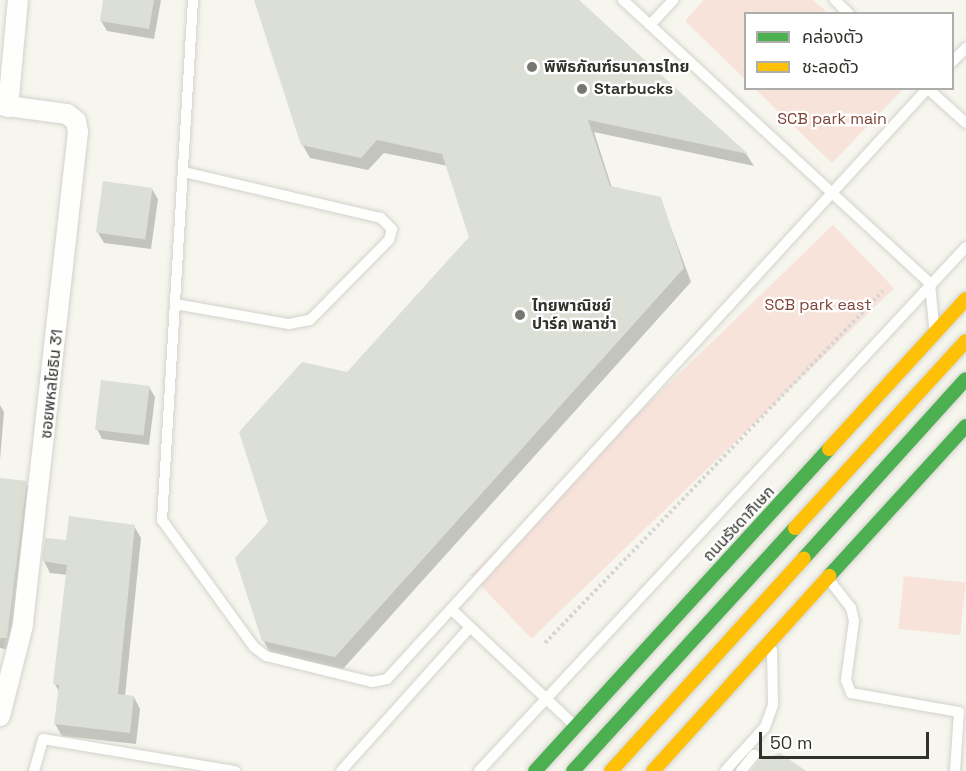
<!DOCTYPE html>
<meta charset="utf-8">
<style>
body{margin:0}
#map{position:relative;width:966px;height:771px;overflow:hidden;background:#f6f5ee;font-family:"Space Grotesk","Noto Sans Thai",sans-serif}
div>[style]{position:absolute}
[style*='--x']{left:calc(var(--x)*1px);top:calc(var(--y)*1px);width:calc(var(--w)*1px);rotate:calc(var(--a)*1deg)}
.green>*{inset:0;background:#f8e3db;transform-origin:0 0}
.shadow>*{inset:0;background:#0003}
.building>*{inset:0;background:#dbdfd5;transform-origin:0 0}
.path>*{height:4px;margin-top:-2px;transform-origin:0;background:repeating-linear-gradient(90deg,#d7d6d4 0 3px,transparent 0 6px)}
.roads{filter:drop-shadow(0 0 2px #d3d3cd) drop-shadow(0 0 2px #d3d3cd)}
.lane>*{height:10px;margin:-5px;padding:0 5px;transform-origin:5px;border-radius:5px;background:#fefefc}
.street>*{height:20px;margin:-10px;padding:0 10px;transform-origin:10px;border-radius:10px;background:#fefefc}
.fast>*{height:14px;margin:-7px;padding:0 7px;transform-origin:7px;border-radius:7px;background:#4caf50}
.slow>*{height:14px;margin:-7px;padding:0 7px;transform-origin:7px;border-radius:7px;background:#ffc107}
.dots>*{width:16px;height:16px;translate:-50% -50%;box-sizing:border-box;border:3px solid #fff;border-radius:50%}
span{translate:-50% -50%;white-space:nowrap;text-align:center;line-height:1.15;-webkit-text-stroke:4.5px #fff;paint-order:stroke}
.poi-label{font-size:16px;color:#32322d;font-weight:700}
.left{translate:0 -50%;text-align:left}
.park-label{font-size:16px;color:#7d4437}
.street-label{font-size:16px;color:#32322d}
.legend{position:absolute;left:744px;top:12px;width:210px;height:78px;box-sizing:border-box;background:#fff;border:2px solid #adadab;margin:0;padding:8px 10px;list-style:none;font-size:18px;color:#32322d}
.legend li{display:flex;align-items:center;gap:12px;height:30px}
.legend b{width:30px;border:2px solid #adadab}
.scale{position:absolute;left:759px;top:732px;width:170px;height:27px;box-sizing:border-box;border:3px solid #32322d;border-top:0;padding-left:8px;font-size:18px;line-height:21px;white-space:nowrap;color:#32322d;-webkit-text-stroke:4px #fff;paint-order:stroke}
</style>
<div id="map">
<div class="green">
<i style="clip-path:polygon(704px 0,813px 0,828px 13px,746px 14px,745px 79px,685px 21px)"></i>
<i style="clip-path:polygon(755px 89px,903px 89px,832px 163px)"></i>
<i style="left:833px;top:225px;width:88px;height:504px;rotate:46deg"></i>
<i style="left:904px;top:576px;width:62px;height:53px;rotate:6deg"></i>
</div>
<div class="shadow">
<i style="clip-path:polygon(105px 0,161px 0,154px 39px,107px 31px,101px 21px)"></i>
<i style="clip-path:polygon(256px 0,576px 0,747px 155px,754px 166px,594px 132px,612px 188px,660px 198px,691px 282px,343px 669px,271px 654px,263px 640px,269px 522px,348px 374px,471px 238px,448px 166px,384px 153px,368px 170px,310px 158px,302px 144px)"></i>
<i style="clip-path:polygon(152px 189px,158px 199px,151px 249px,104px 243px,98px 233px)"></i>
<i style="clip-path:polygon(149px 387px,155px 397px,149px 445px,102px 439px,97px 429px)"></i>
<i style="clip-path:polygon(0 405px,4px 412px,0 460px)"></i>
<i style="clip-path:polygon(0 480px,26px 483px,31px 491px,10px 650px,0 648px)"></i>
<i style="clip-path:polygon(134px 526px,141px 538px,125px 696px,134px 697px,140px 709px,136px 744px,62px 736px,55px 724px,59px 692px,55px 684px,68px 575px,50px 573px,44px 561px,67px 542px)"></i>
</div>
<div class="building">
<i style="clip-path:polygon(103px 0,154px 0,149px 29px,100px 21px)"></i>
<i style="clip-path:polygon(254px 0,579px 0,748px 154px,588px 120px,610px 186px,661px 197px,684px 268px,335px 657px,262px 641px,235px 558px,268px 522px,239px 432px,302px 362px,347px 372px,469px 237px,442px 154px,377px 140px,361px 158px,301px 145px)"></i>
<i style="left:103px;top:181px;width:50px;height:52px;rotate:8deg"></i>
<i style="left:101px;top:380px;width:49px;height:50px;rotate:7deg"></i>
<i style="clip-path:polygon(0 478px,27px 481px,7px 638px,0 638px)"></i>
<i style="clip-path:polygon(69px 516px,135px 525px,118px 694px,134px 696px,130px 733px,54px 724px,59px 685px,53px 684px,67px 565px,42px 561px,45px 538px,66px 540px)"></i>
<i style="clip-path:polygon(780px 753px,806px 771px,751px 771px,758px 761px)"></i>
</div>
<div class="path">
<i style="--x:545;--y:643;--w:488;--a:-46.2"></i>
</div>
<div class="roads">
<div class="lane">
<i style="--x:193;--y:0;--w:521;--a:93.41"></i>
<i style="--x:162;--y:520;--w:157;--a:54.1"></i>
<i style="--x:254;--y:647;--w:15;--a:37"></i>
<i style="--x:266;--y:656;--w:109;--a:13.8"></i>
<i style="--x:372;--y:682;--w:15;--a:-11"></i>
<i style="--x:387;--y:679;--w:801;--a:-47.53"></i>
<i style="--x:623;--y:0;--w:418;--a:42.7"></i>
<i style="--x:930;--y:283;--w:43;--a:84.7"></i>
<i style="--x:835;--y:0;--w:20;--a:45"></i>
<i style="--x:650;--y:25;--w:34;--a:-47"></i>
<i style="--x:952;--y:62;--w:20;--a:-45"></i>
<i style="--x:927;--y:88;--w:52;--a:41.9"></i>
<i style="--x:175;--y:304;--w:116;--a:10"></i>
<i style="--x:289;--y:324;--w:21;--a:-11"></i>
<i style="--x:310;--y:320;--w:112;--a:-45.4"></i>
<i style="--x:389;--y:240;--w:11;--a:-75"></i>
<i style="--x:392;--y:229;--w:16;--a:-135"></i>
<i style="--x:381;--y:218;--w:203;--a:-166.9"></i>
<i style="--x:830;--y:581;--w:34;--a:52"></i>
<i style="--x:851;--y:608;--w:13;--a:77"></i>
<i style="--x:854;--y:621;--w:60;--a:97.7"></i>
<i style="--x:846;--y:680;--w:14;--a:69"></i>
<i style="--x:851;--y:693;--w:110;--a:10"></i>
<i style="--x:959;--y:712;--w:59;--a:93.9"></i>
<i style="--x:451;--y:609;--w:168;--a:43.3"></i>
<i style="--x:34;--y:771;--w:33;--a:-74"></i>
<i style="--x:43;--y:739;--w:195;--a:9.5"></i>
<i style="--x:341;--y:771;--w:193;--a:-48.1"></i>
<i style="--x:479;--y:771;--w:715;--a:-47.1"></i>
<i style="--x:725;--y:771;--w:59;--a:-47.7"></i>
<i style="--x:765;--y:727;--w:23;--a:-70"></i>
<i style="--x:773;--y:705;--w:55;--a:-91"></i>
<i style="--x:741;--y:771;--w:21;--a:-51"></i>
</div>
<div class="street">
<i style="--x:0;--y:105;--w:68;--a:7.7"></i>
<i style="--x:67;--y:114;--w:11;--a:38"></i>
<i style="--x:76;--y:121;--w:11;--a:80"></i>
<i style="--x:78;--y:132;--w:496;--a:96.4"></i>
<i style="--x:23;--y:625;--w:94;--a:104.2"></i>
<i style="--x:8;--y:107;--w:107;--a:-84.7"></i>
</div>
<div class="fast">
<i style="--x:804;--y:558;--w:241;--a:-47.9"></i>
<i style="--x:829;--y:576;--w:203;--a:-47.6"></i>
<i style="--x:535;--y:771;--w:436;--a:-47.6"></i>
<i style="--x:573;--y:771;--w:329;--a:-47.6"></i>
</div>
<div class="slow">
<i style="--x:829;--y:449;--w:203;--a:-47.6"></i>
<i style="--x:795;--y:528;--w:253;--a:-47.6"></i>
<i style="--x:611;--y:771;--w:287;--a:-47.8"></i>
<i style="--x:653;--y:771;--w:263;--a:-47.9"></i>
</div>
</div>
<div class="dots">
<i style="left:532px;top:67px;background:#777671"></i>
<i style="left:582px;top:89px;background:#777671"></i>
<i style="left:520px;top:315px;background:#777671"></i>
</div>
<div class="poi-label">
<span class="left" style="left:544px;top:67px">พิพิธภัณฑ์ธนาคารไทย</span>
<span class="left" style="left:594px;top:89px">Starbucks</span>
<span class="left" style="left:532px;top:315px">ไทยพาณิชย์<br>ปาร์ค พลาซ่า</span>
</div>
<div class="park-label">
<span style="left:832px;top:119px">SCB park main</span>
<span style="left:818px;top:305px">SCB park east</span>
</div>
<div class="street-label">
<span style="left:52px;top:384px;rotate:-84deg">ซอยพหลโยธิน 31</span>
<span style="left:739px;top:524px;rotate:-47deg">ถนนรัชดาภิเษก</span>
</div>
<ul class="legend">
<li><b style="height:8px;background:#4caf50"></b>คล่องตัว</li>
<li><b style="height:8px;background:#ffc107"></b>ชะลอตัว</li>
</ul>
<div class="scale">50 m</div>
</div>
